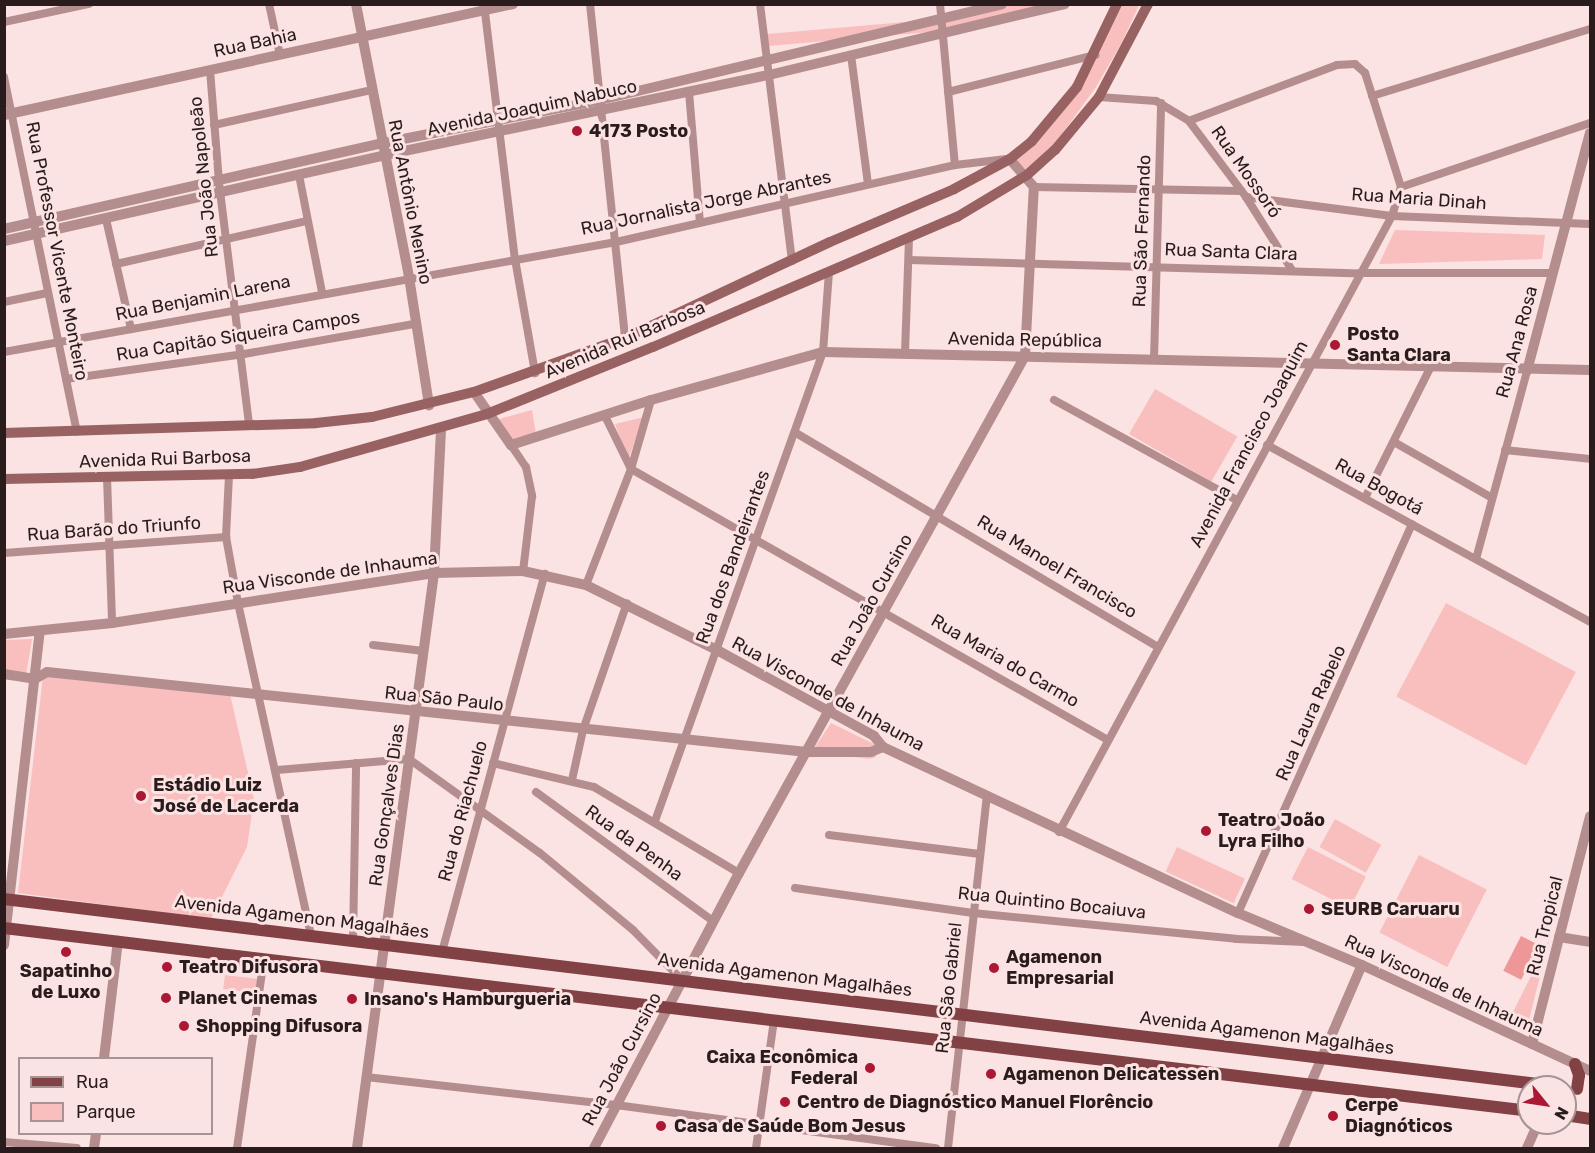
<!DOCTYPE html>
<meta charset="utf-8">
<style>
body{margin:0}
#map{position:relative;width:1595px;height:1153px;overflow:hidden;background:#fae3e2;font-family:Rubik,sans-serif}
div>[style]{position:absolute}
[style*='--x']{left:calc(var(--x)*1px);top:calc(var(--y)*1px);width:calc(var(--w)*1px);rotate:calc(var(--a)*1deg)}
.green>*{inset:0;background:#f9bebe;transform-origin:0 0}
.water>*{inset:0;background:#ed9799;transform-origin:0 0}
.minor>*{height:8px;margin:-4px;padding:0 4px;transform-origin:4px;border-radius:4px;background:#b48e8e}
.tertiary>*{height:10px;margin:-5px;padding:0 5px;transform-origin:5px;border-radius:5px;background:#b48e8e}
.secondary>*{height:10px;margin:-5px;padding:0 5px;transform-origin:5px;border-radius:5px;background:#986263}
.primary>*{height:12px;margin:-6px;padding:0 6px;transform-origin:6px;border-radius:6px;background:#824245}
.dots>*{width:16px;height:16px;translate:-50% -50%;box-sizing:border-box;border:3px solid #fae3e2;border-radius:50%}
span{translate:-50% -50%;white-space:nowrap;text-align:center;line-height:1.15;-webkit-text-stroke:6px #fae3e2;paint-order:stroke}
.street-label{font-size:18px;color:#2a1c1c}
.poi-label{font-size:18px;color:#2a1c1c;font-weight:700}
.left{translate:0 -50%;text-align:left}
.right{translate:-100% -50%;text-align:right}
.frame{position:absolute;inset:0;border:6px solid #2a1c1c;pointer-events:none}
.legend{position:absolute;left:18px;top:1057px;width:195px;height:78px;box-sizing:border-box;background:#fae3e2;border:2px solid #a79393;margin:0;padding:8px 10px;list-style:none;font-size:18px;color:#2a1c1c}
.legend li{display:flex;align-items:center;gap:12px;height:30px}
.legend b{width:30px;border:2px solid #a79393}
.north{position:absolute;left:1517px;top:1075px;width:60px;height:60px;box-sizing:border-box;background:#fae3e2;border:2px solid #a79393;border-radius:50%;rotate:120deg;font-size:16px;font-weight:700;line-height:24px;text-align:center;color:#2a1c1c}
.north::after{content:'';display:block;margin:auto;width:21px;height:27px;background:#ac1734;clip-path:polygon(50% 0,100% 100%,50% 72%,0 100%)}
</style>
<div id="map">
<div class="green">
<i style="clip-path:polygon(1010px 5px,1056px 5px,944px 30px,943px 20px)"></i>
<i style="clip-path:polygon(1121px 5px,1139px 5px,1122px 42px,1096px 87px,1056px 142px,1027px 171px,1015px 158px,1047px 129px)"></i>
<i style="left:940px;top:19px;width:12px;height:176px;rotate:85deg"></i>
<i style="clip-path:polygon(1395px 230px,1545px 235px,1542px 259px,1379px 264px)"></i>
<i style="left:1155px;top:389px;width:95px;height:52px;rotate:30deg"></i>
<i style="clip-path:polygon(532px 410px,536px 434px,513px 440px,492px 421px)"></i>
<i style="clip-path:polygon(644px 417px,628px 460px,615px 424px)"></i>
<i style="left:1446px;top:603px;width:147px;height:106px;rotate:28deg"></i>
<i style="clip-path:polygon(32px 639px,26px 675px,5px 671px,4px 640px)"></i>
<i style="clip-path:polygon(43px 676px,230px 694px,254px 799px,247px 847px,211px 919px,18px 893px)"></i>
<i style="clip-path:polygon(831px 723px,874px 744px,876px 757px,869px 759px,823px 753px,815px 747px)"></i>
<i style="left:1335px;top:819px;width:53px;height:32px;rotate:29deg"></i>
<i style="left:1177px;top:847px;width:75px;height:27px;rotate:25deg"></i>
<i style="left:1308px;top:847px;width:65px;height:36px;rotate:27deg"></i>
<i style="left:1419px;top:855px;width:76px;height:87px;rotate:27deg"></i>
<i style="clip-path:polygon(1549px 940px,1527px 1028px,1509px 1020px)"></i>
<i style="left:225px;top:975px;width:33px;height:14px;rotate:7deg"></i>
</div>
<div class="water">
<i style="left:1521px;top:936px;width:20px;height:39px;rotate:27deg"></i>
</div>
<div class="minor">
<i style="--x:269;--y:4;--w:52;--a:77.8"></i>
<i style="--x:484;--y:4;--w:257;--a:83.1"></i>
<i style="--x:515;--y:259;--w:116;--a:80"></i>
<i style="--x:590;--y:4;--w:336;--a:84"></i>
<i style="--x:760;--y:4;--w:259;--a:82.9"></i>
<i style="--x:940;--y:4;--w:162;--a:84.7"></i>
<i style="--x:4;--y:22;--w:87;--a:-12"></i>
<i style="--x:851;--y:55;--w:130;--a:82.5"></i>
<i style="--x:210;--y:70;--w:113;--a:85.4"></i>
<i style="--x:219;--y:183;--w:242;--a:82.9"></i>
<i style="--x:4;--y:77;--w:362;--a:78.4"></i>
<i style="--x:689;--y:92;--w:131;--a:85.2"></i>
<i style="--x:948;--y:92;--w:152;--a:-14.1"></i>
<i style="--x:1372;--y:96;--w:228;--a:-17.1"></i>
<i style="--x:1099;--y:97;--w:57;--a:4"></i>
<i style="--x:1156;--y:101;--w:39;--a:31"></i>
<i style="--x:1189;--y:121;--w:95;--a:53.1"></i>
<i style="--x:1246;--y:197;--w:86;--a:57.8"></i>
<i style="--x:214;--y:125;--w:162;--a:-12.5"></i>
<i style="--x:299;--y:175;--w:119;--a:78.9"></i>
<i style="--x:1034;--y:187;--w:207;--a:1.1"></i>
<i style="--x:1401;--y:187;--w:200;--a:-18.7"></i>
<i style="--x:1246;--y:197;--w:147;--a:7.4"></i>
<i style="--x:1392;--y:216;--w:198;--a:2.3"></i>
<i style="--x:106;--y:219;--w:113;--a:77.2"></i>
<i style="--x:909;--y:260;--w:451;--a:1.7"></i>
<i style="--x:1360;--y:273;--w:192;--a:0"></i>
<i style="--x:116;--y:264;--w:196;--a:-12.7"></i>
<i style="--x:4;--y:302;--w:44;--a:-11.8"></i>
<i style="--x:4;--y:352;--w:622;--a:-10.19"></i>
<i style="--x:616;--y:242;--w:348;--a:-12.8"></i>
<i style="--x:955;--y:165;--w:52;--a:-6.6"></i>
<i style="--x:905;--y:353;--w:114;--a:-88"></i>
<i style="--x:1154;--y:359;--w:256;--a:-88.4"></i>
<i style="--x:66;--y:379;--w:180;--a:-8"></i>
<i style="--x:244;--y:354;--w:174;--a:-10"></i>
<i style="--x:1054;--y:400;--w:209;--a:28.7"></i>
<i style="--x:605;--y:416;--w:59;--a:63.9"></i>
<i style="--x:631;--y:469;--w:549;--a:29.6"></i>
<i style="--x:796;--y:433;--w:421;--a:30.6"></i>
<i style="--x:1394;--y:442;--w:113;--a:29.7"></i>
<i style="--x:511;--y:445;--w:27;--a:56"></i>
<i style="--x:526;--y:467;--w:30;--a:78"></i>
<i style="--x:532;--y:496;--w:76;--a:96.8"></i>
<i style="--x:1267;--y:445;--w:368;--a:28.7"></i>
<i style="--x:1505;--y:450;--w:85;--a:6"></i>
<i style="--x:229;--y:475;--w:62;--a:92.8"></i>
<i style="--x:226;--y:537;--w:67;--a:79.7"></i>
<i style="--x:238;--y:603;--w:339;--a:77.6"></i>
<i style="--x:107;--y:477;--w:146;--a:88"></i>
<i style="--x:1365;--y:498;--w:145;--a:-63.4"></i>
<i style="--x:4;--y:553;--w:223;--a:-4.1"></i>
<i style="--x:1476;--y:559;--w:195;--a:-74.8"></i>
<i style="--x:586;--y:585;--w:124;--a:-68.8"></i>
<i style="--x:631;--y:469;--w:72;--a:-73.8"></i>
<i style="--x:373;--y:645;--w:51;--a:6.7"></i>
<i style="--x:493;--y:763;--w:104;--a:13.4"></i>
<i style="--x:594;--y:787;--w:169;--a:30.7"></i>
<i style="--x:277;--y:770;--w:132;--a:-4.8"></i>
<i style="--x:409;--y:759;--w:161;--a:35.7"></i>
<i style="--x:540;--y:853;--w:121;--a:39.6"></i>
<i style="--x:633;--y:930;--w:70;--a:45.6"></i>
<i style="--x:572;--y:780;--w:51;--a:-77.6"></i>
<i style="--x:583;--y:730;--w:134;--a:-70.9"></i>
<i style="--x:536;--y:792;--w:219;--a:36.1"></i>
<i style="--x:655;--y:821;--w:498;--a:-70.3"></i>
<i style="--x:823;--y:352;--w:80;--a:-85.7"></i>
<i style="--x:1059;--y:832;--w:700;--a:-61.61"></i>
<i style="--x:1392;--y:216;--w:30;--a:-73"></i>
<i style="--x:1401;--y:187;--w:120;--a:-107.5"></i>
<i style="--x:1365;--y:73;--w:13;--a:-138"></i>
<i style="--x:1355;--y:64;--w:18;--a:177"></i>
<i style="--x:1337;--y:65;--w:158;--a:159.3"></i>
<i style="--x:829;--y:835;--w:152;--a:7.2"></i>
<i style="--x:795;--y:888;--w:180;--a:8"></i>
<i style="--x:973;--y:913;--w:264;--a:5.6"></i>
<i style="--x:1236;--y:939;--w:68;--a:2.5"></i>
<i style="--x:1238;--y:913;--w:426;--a:-65.9"></i>
<i style="--x:353;--y:942;--w:179;--a:-89"></i>
<i style="--x:442;--y:952;--w:392;--a:-74.8"></i>
<i style="--x:218;--y:953;--w:10;--a:66"></i>
<i style="--x:222;--y:962;--w:6;--a:18"></i>
<i style="--x:228;--y:964;--w:17;--a:3"></i>
<i style="--x:245;--y:965;--w:12;--a:-35"></i>
<i style="--x:366;--y:1077;--w:252;--a:6.4"></i>
<i style="--x:616;--y:1105;--w:323;--a:7.7"></i>
<i style="--x:4;--y:1142;--w:73;--a:4.7"></i>
<i style="--x:237;--y:1148;--w:191;--a:-81.9"></i>
<i style="--x:756;--y:1148;--w:129;--a:-82"></i>
<i style="--x:948;--y:1148;--w:354;--a:-83.7"></i>
</div>
<div class="tertiary">
<i style="--x:356;--y:4;--w:278;--a:79"></i>
<i style="--x:409;--y:277;--w:130;--a:81.1"></i>
<i style="--x:4;--y:115;--w:521;--a:-12.3"></i>
<i style="--x:4;--y:229;--w:389;--a:-12.8"></i>
<i style="--x:383;--y:143;--w:221;--a:-11.2"></i>
<i style="--x:600;--y:100;--w:413;--a:-13.4"></i>
<i style="--x:4;--y:241;--w:391;--a:-12.7"></i>
<i style="--x:385;--y:155;--w:392;--a:-11.8"></i>
<i style="--x:769;--y:75;--w:304;--a:-13.5"></i>
<i style="--x:1527;--y:371;--w:246;--a:-75.2"></i>
<i style="--x:474;--y:392;--w:65;--a:55.1"></i>
<i style="--x:511;--y:445;--w:147;--a:-17.8"></i>
<i style="--x:651;--y:400;--w:179;--a:-15.6"></i>
<i style="--x:823;--y:352;--w:767;--a:1.34"></i>
<i style="--x:4;--y:634;--w:109;--a:-5.8"></i>
<i style="--x:112;--y:623;--w:326;--a:-8.8"></i>
<i style="--x:434;--y:573;--w:89;--a:-1.3"></i>
<i style="--x:523;--y:571;--w:65;--a:12.5"></i>
<i style="--x:586;--y:585;--w:146;--a:26.4"></i>
<i style="--x:717;--y:650;--w:179;--a:28.7"></i>
<i style="--x:874;--y:736;--w:14;--a:51"></i>
<i style="--x:883;--y:747;--w:392;--a:25.1"></i>
<i style="--x:1238;--y:913;--w:134;--a:22.8"></i>
<i style="--x:1362;--y:965;--w:251;--a:24.9"></i>
<i style="--x:4;--y:674;--w:31;--a:9"></i>
<i style="--x:35;--y:679;--w:14;--a:-30"></i>
<i style="--x:47;--y:672;--w:764;--a:6.01"></i>
<i style="--x:807;--y:752;--w:64;--a:0"></i>
<i style="--x:871;--y:752;--w:13;--a:-23"></i>
<i style="--x:1559;--y:937;--w:31;--a:9"></i>
<i style="--x:4;--y:945;--w:316;--a:-83.5"></i>
<i style="--x:1532;--y:1044;--w:235;--a:-75.7"></i>
<i style="--x:104;--y:1058;--w:118;--a:-83.2"></i>
<i style="--x:94;--y:1148;--w:14;--a:-82"></i>
<i style="--x:357;--y:1148;--w:580;--a:-82.37"></i>
<i style="--x:434;--y:573;--w:145;--a:-87.2"></i>
<i style="--x:594;--y:1148;--w:311;--a:-62.2"></i>
<i style="--x:739;--y:873;--w:591;--a:-61.05"></i>
<i style="--x:1025;--y:356;--w:169;--a:-87"></i>
<i style="--x:1034;--y:187;--w:37;--a:-131"></i>
<i style="--x:1283;--y:1148;--w:199;--a:-66.7"></i>
<i style="--x:1527;--y:1148;--w:27;--a:-66"></i>
</div>
<div class="secondary">
<i style="--x:4;--y:433;--w:312;--a:-1.8"></i>
<i style="--x:316;--y:423;--w:56;--a:-6.1"></i>
<i style="--x:372;--y:417;--w:105;--a:-13.8"></i>
<i style="--x:474;--y:392;--w:160;--a:-19.7"></i>
<i style="--x:625;--y:338;--w:226;--a:-25.1"></i>
<i style="--x:830;--y:242;--w:135;--a:-23.1"></i>
<i style="--x:954;--y:189;--w:64;--a:-28.2"></i>
<i style="--x:1010;--y:159;--w:28;--a:-39"></i>
<i style="--x:1032;--y:141;--w:70;--a:-50.2"></i>
<i style="--x:1077;--y:87;--w:92;--a:-64.3"></i>
<i style="--x:4;--y:479;--w:248;--a:-1.2"></i>
<i style="--x:252;--y:474;--w:49;--a:-8.3"></i>
<i style="--x:300;--y:467;--w:194;--a:-15.8"></i>
<i style="--x:487;--y:414;--w:179;--a:-22"></i>
<i style="--x:653;--y:347;--w:331;--a:-23.2"></i>
<i style="--x:957;--y:217;--w:82;--a:-31"></i>
<i style="--x:1027;--y:175;--w:38;--a:-42"></i>
<i style="--x:1055;--y:150;--w:69;--a:-50.3"></i>
<i style="--x:1099;--y:97;--w:105;--a:-62.2"></i>
</div>
<div class="primary">
<i style="--x:4;--y:899;--w:1568;--a:6.88"></i>
<i style="--x:4;--y:928;--w:1536;--a:6.84"></i>
<i style="--x:1575;--y:1064;--w:12;--a:70"></i>
<i style="--x:1579;--y:1075;--w:14;--a:98"></i>
<i style="--x:1565;--y:1115;--w:25;--a:9"></i>
</div>
<div class="dots">
<i style="left:577px;top:131px;background:#ac1734"></i>
<i style="left:1335px;top:345px;background:#ac1734"></i>
<i style="left:141px;top:796px;background:#ac1734"></i>
<i style="left:1206px;top:831px;background:#ac1734"></i>
<i style="left:1309px;top:909px;background:#ac1734"></i>
<i style="left:66px;top:952px;background:#ac1734"></i>
<i style="left:167px;top:967px;background:#ac1734"></i>
<i style="left:994px;top:968px;background:#ac1734"></i>
<i style="left:166px;top:998px;background:#ac1734"></i>
<i style="left:352px;top:999px;background:#ac1734"></i>
<i style="left:184px;top:1026px;background:#ac1734"></i>
<i style="left:870px;top:1068px;background:#ac1734"></i>
<i style="left:991px;top:1074px;background:#ac1734"></i>
<i style="left:785px;top:1102px;background:#ac1734"></i>
<i style="left:1333px;top:1116px;background:#ac1734"></i>
<i style="left:661px;top:1126px;background:#ac1734"></i>
</div>
<div class="street-label">
<span style="left:255px;top:43px;rotate:-12deg">Rua Bahia</span>
<span style="left:532px;top:108px;rotate:-12deg">Avenida Joaquim Nabuco</span>
<span style="left:1246px;top:172px;rotate:55deg">Rua Mossoró</span>
<span style="left:204px;top:177px;rotate:-96deg">Rua João Napoleão</span>
<span style="left:1419px;top:199px;rotate:4deg">Rua Maria Dinah</span>
<span style="left:410px;top:202px;rotate:79deg">Rua Antônio Menino</span>
<span style="left:706px;top:203px;rotate:-12deg">Rua Jornalista Jorge Abrantes</span>
<span style="left:1142px;top:231px;rotate:-88deg">Rua São Fernando</span>
<span style="left:57px;top:251px;rotate:79deg">Rua Professor Vicente Monteiro</span>
<span style="left:1231px;top:252px;rotate:2deg">Rua Santa Clara</span>
<span style="left:203px;top:298px;rotate:-11deg">Rua Benjamin Larena</span>
<span style="left:238px;top:336px;rotate:-9deg">Rua Capitão Siqueira Campos</span>
<span style="left:625px;top:340px;rotate:-23deg">Avenida Rui Barbosa</span>
<span style="left:1025px;top:340px;rotate:1deg">Avenida República</span>
<span style="left:1517px;top:342px;rotate:-75deg">Rua Ana Rosa</span>
<span style="left:1249px;top:444px;rotate:-62deg">Avenida Francisco Joaquim</span>
<span style="left:165px;top:459px;rotate:-2deg">Avenida Rui Barbosa</span>
<span style="left:1379px;top:487px;rotate:29deg">Rua Bogotá</span>
<span style="left:114px;top:529px;rotate:-4deg">Rua Barão do Triunfo</span>
<span style="left:733px;top:557px;rotate:-70deg">Rua dos Bandeirantes</span>
<span style="left:1057px;top:567px;rotate:31deg">Rua Manoel Francisco</span>
<span style="left:330px;top:573px;rotate:-8deg">Rua Visconde de Inhauma</span>
<span style="left:872px;top:600px;rotate:-61deg">Rua João Cursino</span>
<span style="left:1005px;top:661px;rotate:30deg">Rua Maria do Carmo</span>
<span style="left:828px;top:694px;rotate:29deg">Rua Visconde de Inhauma</span>
<span style="left:444px;top:699px;rotate:6deg">Rua São Paulo</span>
<span style="left:1311px;top:713px;rotate:-66deg">Rua Laura Rabelo</span>
<span style="left:387px;top:805px;rotate:-82deg">Rua Gonçalves Dias</span>
<span style="left:463px;top:811px;rotate:-75deg">Rua do Riachuelo</span>
<span style="left:634px;top:843px;rotate:36deg">Rua da Penha</span>
<span style="left:1052px;top:903px;rotate:6deg">Rua Quintino Bocaiuva</span>
<span style="left:302px;top:917px;rotate:7deg">Avenida Agamenon Magalhães</span>
<span style="left:1545px;top:926px;rotate:-76deg">Rua Tropical</span>
<span style="left:785px;top:975px;rotate:7deg">Avenida Agamenon Magalhães</span>
<span style="left:1444px;top:986px;rotate:25deg">Rua Visconde de Inhauma</span>
<span style="left:949px;top:988px;rotate:-84deg">Rua São Gabriel</span>
<span style="left:1267px;top:1033px;rotate:7deg">Avenida Agamenon Magalhães</span>
<span style="left:622px;top:1059px;rotate:-62deg">Rua João Cursino</span>
</div>
<div class="poi-label">
<span class="left" style="left:589px;top:131px">4173 Posto</span>
<span class="left" style="left:1347px;top:345px">Posto<br>Santa Clara</span>
<span class="left" style="left:153px;top:796px">Estádio Luiz<br>José de Lacerda</span>
<span class="left" style="left:1218px;top:831px">Teatro João<br>Lyra Filho</span>
<span class="left" style="left:1321px;top:909px">SEURB Caruaru</span>
<span class="left" style="left:1006px;top:968px">Agamenon<br>Empresarial</span>
<span class="left" style="left:179px;top:967px">Teatro Difusora</span>
<span style="left:66px;top:982px">Sapatinho<br>de Luxo</span>
<span class="left" style="left:178px;top:998px">Planet Cinemas</span>
<span class="left" style="left:364px;top:999px">Insano's Hamburgueria</span>
<span class="left" style="left:196px;top:1026px">Shopping Difusora</span>
<span class="right" style="left:858px;top:1068px">Caixa Econômica<br>Federal</span>
<span class="left" style="left:1003px;top:1074px">Agamenon Delicatessen</span>
<span class="left" style="left:797px;top:1102px">Centro de Diagnóstico Manuel Florêncio</span>
<span class="left" style="left:1345px;top:1116px">Cerpe<br>Diagnóticos</span>
<span class="left" style="left:674px;top:1126px">Casa de Saúde Bom Jesus</span>
</div>
<div class="frame"></div>
<ul class="legend">
<li><b style="height:8px;background:#824245"></b>Rua</li>
<li><b style="height:16px;background:#f9bebe"></b>Parque</li>
</ul>
<div class="north">N</div>
</div>
